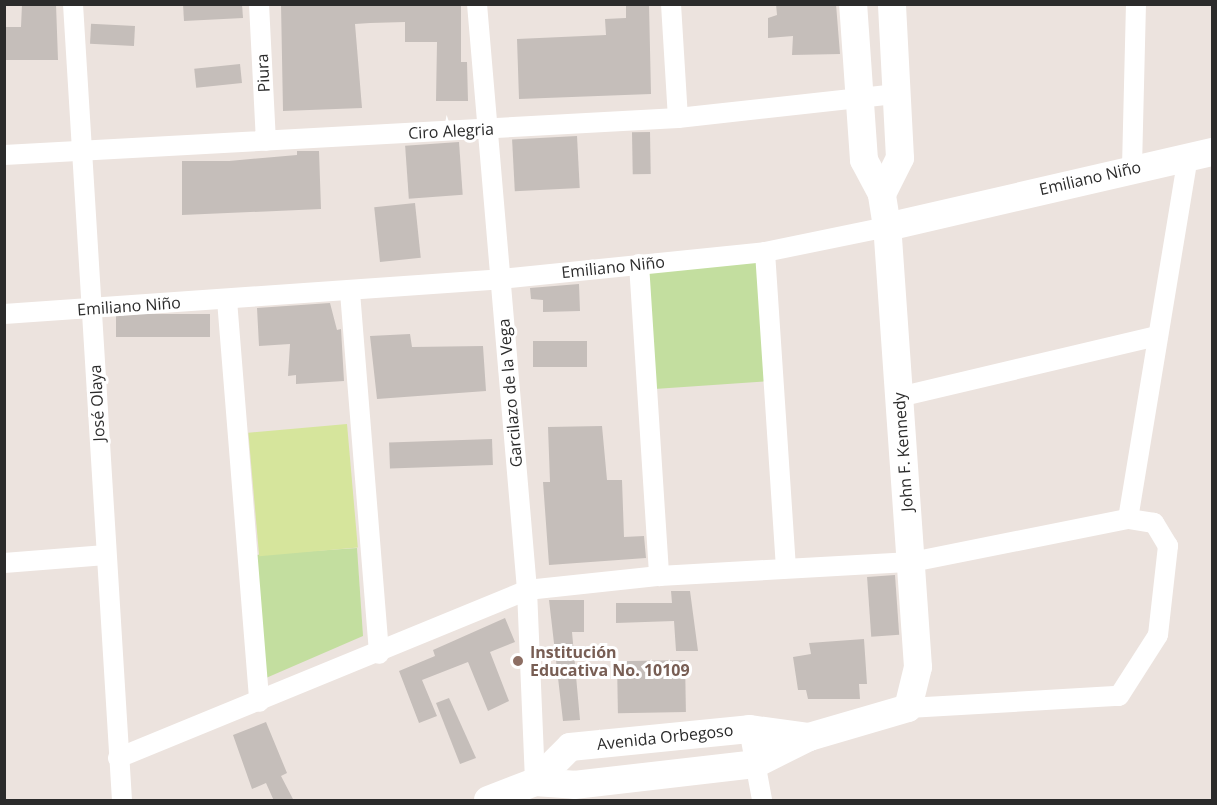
<!DOCTYPE html>
<meta charset="utf-8">
<style>
body{margin:0}
#map{position:relative;width:1217px;height:805px;overflow:hidden;background:#ece3de;font-family:"Open Sans",sans-serif}
div>[style]{position:absolute}
[style*='--x']{left:calc(var(--x)*1px);top:calc(var(--y)*1px);width:calc(var(--w)*1px);rotate:calc(var(--a)*1deg)}
.green>*{inset:0;background:#c3de9f;transform-origin:0 0}
.pitch>*{inset:0;background:#d6e59c;transform-origin:0 0}
.building>*{inset:0;background:#c5beba;transform-origin:0 0}
.street>*{height:20px;margin:-10px;padding:0 10px;transform-origin:10px;border-radius:10px;background:#fff}
.secondary>*{height:28px;margin:-14px;padding:0 14px;transform-origin:14px;border-radius:14px;background:#fff}
.dots>*{width:16px;height:16px;translate:-50% -50%;box-sizing:border-box;border:3px solid #fff;border-radius:50%}
span{translate:-50% -50%;white-space:nowrap;text-align:center;line-height:1.15;-webkit-text-stroke:6px #fff;paint-order:stroke}
.street-label{font-size:16px;color:#2b2b2b}
.education-label{font-size:16px;color:#785e54;font-weight:700}
.left{translate:0 -50%;text-align:left}
.frame{position:absolute;inset:0;border:6px solid #2b2b2b;pointer-events:none}
</style>
<div id="map">
<div class="green">
<i style="left:765px;top:252px;width:129px;height:127px;rotate:86deg"></i>
<i style="clip-path:polygon(357px 548px,363px 636px,266px 678px,255px 555px)"></i>
</div>
<div class="pitch">
<i style="left:347px;top:424px;width:124px;height:99px;rotate:85deg"></i>
</div>
<div class="building">
<i style="clip-path:polygon(22px 4px,56px 4px,58px 60px,4px 60px,4px 27px,21px 27px)"></i>
<i style="clip-path:polygon(183px 4px,242px 4px,243px 18px,184px 21px)"></i>
<i style="clip-path:polygon(281px 4px,461px 4px,461px 62px,467px 62px,468px 101px,436px 101px,437px 42px,405px 42px,405px 22px,370px 23px,355px 24px,362px 108px,283px 111px)"></i>
<i style="clip-path:polygon(626px 4px,649px 4px,651px 94px,519px 99px,517px 39px,606px 35px,605px 19px,626px 18px)"></i>
<i style="clip-path:polygon(776px 4px,836px 4px,840px 54px,792px 55px,793px 36px,768px 38px,768px 18px,777px 15px)"></i>
<i style="left:135px;top:26px;width:20px;height:44px;rotate:93deg"></i>
<i style="left:240px;top:64px;width:19px;height:46px;rotate:84deg"></i>
<i style="left:650px;top:132px;width:42px;height:18px;rotate:89deg"></i>
<i style="left:577px;top:136px;width:52px;height:65px;rotate:87deg"></i>
<i style="left:459px;top:142px;width:53px;height:54px;rotate:86deg"></i>
<i style="clip-path:polygon(297px 151px,319px 151px,321px 209px,182px 215px,182px 161px,229px 161px,297px 155px)"></i>
<i style="left:415px;top:203px;width:55px;height:41px;rotate:84deg"></i>
<i style="clip-path:polygon(579px 284px,580px 311px,543px 312px,543px 300px,531px 299px,530px 288px)"></i>
<i style="clip-path:polygon(330px 303px,337px 330px,341px 329px,344px 381px,296px 384px,296px 375px,288px 376px,290px 344px,259px 346px,257px 308px)"></i>
<i style="left:210px;top:314px;width:23px;height:94px;rotate:90deg"></i>
<i style="clip-path:polygon(410px 334px,412px 347px,483px 346px,486px 391px,377px 399px,370px 336px)"></i>
<i style="left:587px;top:341px;width:26px;height:54px;rotate:90deg"></i>
<i style="clip-path:polygon(602px 426px,607px 480px,622px 480px,624px 537px,644px 536px,646px 558px,549px 565px,543px 482px,550px 482px,548px 427px)"></i>
<i style="left:492px;top:439px;width:26px;height:103px;rotate:88deg"></i>
<i style="left:895px;top:575px;width:60px;height:28px;rotate:86deg"></i>
<i style="clip-path:polygon(671px 591px,690px 591px,698px 651px,676px 651px,674px 621px,616px 623px,616px 603px,672px 603px)"></i>
<i style="clip-path:polygon(549px 600px,584px 600px,584px 632px,572px 632px,580px 720px,563px 721px)"></i>
<i style="clip-path:polygon(505px 618px,515px 642px,490px 652px,509px 701px,488px 711px,468px 662px,422px 680px,437px 716px,419px 723px,399px 671px,435px 656px,433px 650px)"></i>
<i style="clip-path:polygon(864px 639px,867px 684px,859px 684px,860px 699px,808px 699px,806px 690px,798px 690px,793px 657px,811px 654px,809px 643px)"></i>
<i style="left:685px;top:660px;width:52px;height:68px;rotate:89deg"></i>
<i style="clip-path:polygon(449px 698px,476px 758px,460px 764px,436px 703px)"></i>
<i style="clip-path:polygon(266px 722px,287px 773px,281px 776px,294px 801px,274px 801px,266px 783px,252px 789px,233px 735px)"></i>
</div>
<div class="street">
<i style="--x:73;--y:4;--w:798;--a:86.48"></i>
<i style="--x:259;--y:4;--w:137;--a:87.1"></i>
<i style="--x:477;--y:4;--w:588;--a:85.12"></i>
<i style="--x:527;--y:590;--w:192;--a:87.6"></i>
<i style="--x:535;--y:782;--w:6;--a:129"></i>
<i style="--x:671;--y:4;--w:114;--a:86.5"></i>
<i style="--x:4;--y:155;--w:675;--a:-3.14"></i>
<i style="--x:678;--y:118;--w:220;--a:-6.3"></i>
<i style="--x:1132;--y:167;--w:163;--a:-88.6"></i>
<i style="--x:765;--y:252;--w:317;--a:86.2"></i>
<i style="--x:639;--y:264;--w:313;--a:86.3"></i>
<i style="--x:350;--y:292;--w:363;--a:85.4"></i>
<i style="--x:227;--y:300;--w:403;--a:85.4"></i>
<i style="--x:4;--y:314;--w:498;--a:-4"></i>
<i style="--x:501;--y:279;--w:265;--a:-5.8"></i>
<i style="--x:765;--y:252;--w:125;--a:-11.6"></i>
<i style="--x:899;--y:397;--w:266;--a:-13.3"></i>
<i style="--x:4;--y:563;--w:102;--a:-4.5"></i>
<i style="--x:908;--y:708;--w:211;--a:-3.3"></i>
<i style="--x:1119;--y:696;--w:72;--a:-57.4"></i>
<i style="--x:1158;--y:635;--w:90;--a:-83.6"></i>
<i style="--x:1168;--y:546;--w:27;--a:-121"></i>
<i style="--x:1154;--y:523;--w:26;--a:-171"></i>
<i style="--x:749;--y:729;--w:72;--a:79.6"></i>
<i style="--x:118;--y:758;--w:442;--a:-22.3"></i>
<i style="--x:527;--y:590;--w:133;--a:-6.1"></i>
<i style="--x:659;--y:576;--w:253;--a:-3.2"></i>
<i style="--x:912;--y:562;--w:220;--a:-11.3"></i>
<i style="--x:1128;--y:519;--w:367;--a:-80.6"></i>
</div>
<div class="secondary">
<i style="--x:882;--y:194;--w:40;--a:-63.4"></i>
<i style="--x:900;--y:158;--w:154;--a:-93"></i>
<i style="--x:887;--y:227;--w:334;--a:-13"></i>
<i style="--x:535;--y:782;--w:39;--a:4"></i>
<i style="--x:574;--y:785;--w:182;--a:-6.6"></i>
<i style="--x:755;--y:764;--w:60;--a:-26.6"></i>
<i style="--x:809;--y:737;--w:103;--a:-16.3"></i>
<i style="--x:908;--y:708;--w:42;--a:-76.3"></i>
<i style="--x:918;--y:667;--w:441;--a:-94"></i>
<i style="--x:887;--y:227;--w:33;--a:-99"></i>
<i style="--x:882;--y:194;--w:38;--a:-118"></i>
<i style="--x:864;--y:160;--w:156;--a:-94"></i>
<i style="--x:488;--y:800;--w:50;--a:-21"></i>
<i style="--x:535;--y:782;--w:49;--a:-45"></i>
<i style="--x:570;--y:747;--w:180;--a:-5.7"></i>
<i style="--x:749;--y:729;--w:61;--a:7.6"></i>
</div>
<div class="dots">
<i style="left:518px;top:661px;background:#8d6e63"></i>
</div>
<div class="street-label">
<span style="left:263px;top:73px;rotate:-93deg">Piura</span>
<span style="left:451px;top:131px;rotate:-3deg">Ciro Alegria</span>
<span style="left:1090px;top:178px;rotate:-13deg">Emiliano Niño</span>
<span style="left:613px;top:267px;rotate:-6deg">Emiliano Niño</span>
<span style="left:129px;top:306px;rotate:-4deg">Emiliano Niño</span>
<span style="left:510px;top:393px;rotate:-95deg">Garcilazo de la Vega</span>
<span style="left:97px;top:403px;rotate:-93deg">José Olaya</span>
<span style="left:903px;top:452px;rotate:-94deg">John F. Kennedy</span>
<span style="left:665px;top:737px;rotate:-6deg">Avenida Orbegoso</span>
</div>
<div class="education-label">
<span class="left" style="left:530px;top:661px">Institución<br>Educativa No. 10109</span>
</div>
<div class="frame"></div>
</div>
